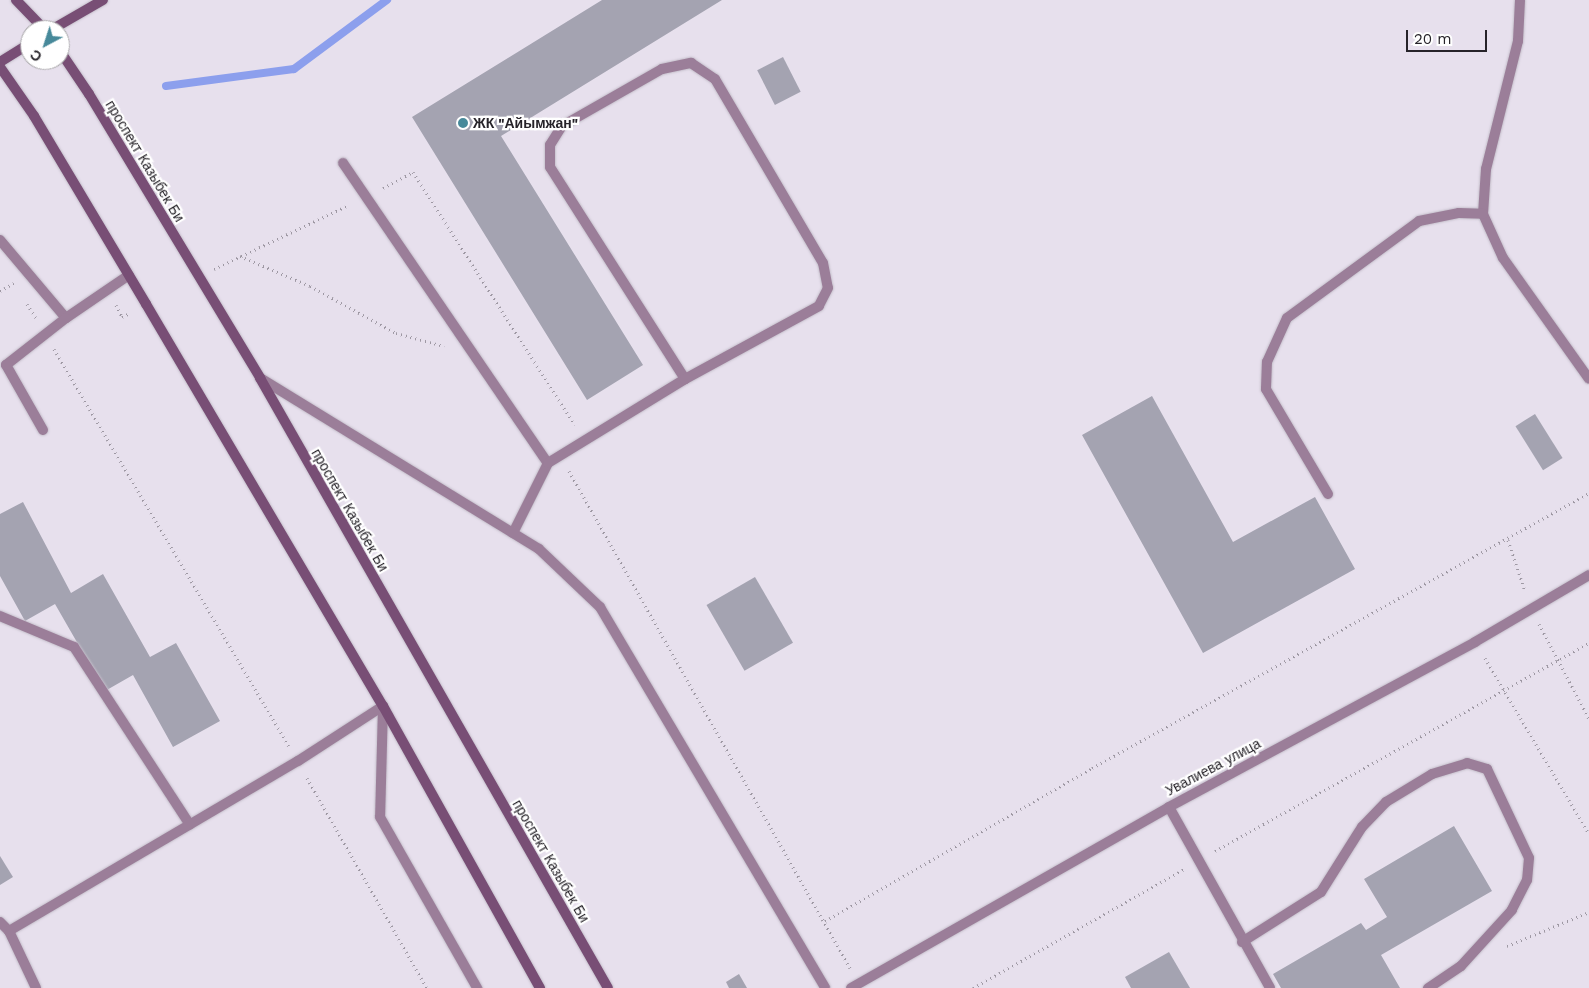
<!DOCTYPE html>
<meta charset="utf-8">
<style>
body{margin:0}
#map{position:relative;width:1589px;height:988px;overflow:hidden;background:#e7e0ed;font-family:"Work Sans",sans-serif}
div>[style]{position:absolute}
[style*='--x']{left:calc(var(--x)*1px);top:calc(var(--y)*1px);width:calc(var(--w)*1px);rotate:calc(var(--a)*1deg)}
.stream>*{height:8px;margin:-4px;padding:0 4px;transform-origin:4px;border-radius:4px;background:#8c9fed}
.building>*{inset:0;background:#a4a3b1;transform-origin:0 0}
.path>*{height:3px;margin-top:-1.5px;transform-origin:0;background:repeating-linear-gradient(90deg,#9e98a3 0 1px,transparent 0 5px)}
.roads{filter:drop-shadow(0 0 1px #c4beca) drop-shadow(0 0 1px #c4beca)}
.lane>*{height:10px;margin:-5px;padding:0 5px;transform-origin:5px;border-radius:5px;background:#9b7e99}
.street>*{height:10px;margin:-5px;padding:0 5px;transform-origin:5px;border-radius:5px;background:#9b7e99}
.secondary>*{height:10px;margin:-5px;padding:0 5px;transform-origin:5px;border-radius:5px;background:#784e75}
.dots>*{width:14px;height:14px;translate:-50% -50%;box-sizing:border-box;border:2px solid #fff;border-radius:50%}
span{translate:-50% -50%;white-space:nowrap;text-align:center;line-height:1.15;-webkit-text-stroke:4.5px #fff;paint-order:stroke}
.poi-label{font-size:14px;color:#262329;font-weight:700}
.left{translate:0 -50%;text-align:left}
.street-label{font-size:14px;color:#262329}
.north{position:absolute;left:20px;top:20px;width:50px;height:50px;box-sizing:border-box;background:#fff;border:1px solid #a8a7a9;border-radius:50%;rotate:220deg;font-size:14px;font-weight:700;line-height:20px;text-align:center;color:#262329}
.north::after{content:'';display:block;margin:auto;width:18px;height:22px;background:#47899a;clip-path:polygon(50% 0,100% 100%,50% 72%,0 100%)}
.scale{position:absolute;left:1406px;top:30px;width:81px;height:22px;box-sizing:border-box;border:2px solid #262329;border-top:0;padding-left:6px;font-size:15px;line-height:18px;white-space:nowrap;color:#262329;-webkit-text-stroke:4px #fff;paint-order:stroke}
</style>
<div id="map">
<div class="stream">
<i style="--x:166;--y:86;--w:129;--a:-7.6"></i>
<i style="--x:294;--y:69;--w:116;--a:-36.6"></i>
</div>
<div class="building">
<i style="clip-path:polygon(602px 0,722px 0,501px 136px,643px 365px,587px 400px,412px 117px)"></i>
<i style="left:783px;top:57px;width:39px;height:29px;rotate:63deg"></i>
<i style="clip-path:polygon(1152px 396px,1233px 542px,1315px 497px,1355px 569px,1203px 653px,1082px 435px)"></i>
<i style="left:1535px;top:414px;width:52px;height:23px;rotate:58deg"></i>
<i style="clip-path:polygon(23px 502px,71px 593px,103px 574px,150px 657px,176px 643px,220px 721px,173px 747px,133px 675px,105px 691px,55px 604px,25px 621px,0 576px,0 514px)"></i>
<i style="left:755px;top:577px;width:76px;height:56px;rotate:60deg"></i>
<i style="clip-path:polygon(1454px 826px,1492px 891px,1381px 955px,1400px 988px,1281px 988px,1273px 974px,1361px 923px,1366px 930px,1387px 917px,1364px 879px)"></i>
<i style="clip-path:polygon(0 856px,13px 877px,0 885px)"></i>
<i style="clip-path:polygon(1169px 952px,1190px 988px,1131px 988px,1125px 977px)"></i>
<i style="clip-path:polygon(739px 974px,747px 988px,729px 988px,726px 982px)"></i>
</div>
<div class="path">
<i style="--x:383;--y:188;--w:34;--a:-28"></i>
<i style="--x:413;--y:172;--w:300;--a:57.4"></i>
<i style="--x:240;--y:256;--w:76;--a:23.2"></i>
<i style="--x:310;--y:286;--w:98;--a:28.7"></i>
<i style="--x:396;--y:333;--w:50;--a:15.2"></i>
<i style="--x:214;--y:269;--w:149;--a:-25.4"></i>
<i style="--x:0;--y:291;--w:16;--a:-30"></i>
<i style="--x:27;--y:304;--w:17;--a:57"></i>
<i style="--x:116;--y:305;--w:13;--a:63"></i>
<i style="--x:122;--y:317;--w:9;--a:-27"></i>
<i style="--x:54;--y:349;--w:461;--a:59.4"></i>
<i style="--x:569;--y:471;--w:571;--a:60.52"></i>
<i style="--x:1508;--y:540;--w:54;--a:71.6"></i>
<i style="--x:1539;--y:624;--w:107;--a:62.2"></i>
<i style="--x:1485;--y:658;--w:204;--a:59.4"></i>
<i style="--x:307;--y:778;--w:242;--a:60.3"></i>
<i style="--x:1215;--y:851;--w:428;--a:-29.1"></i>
<i style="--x:825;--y:921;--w:308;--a:-29.8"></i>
<i style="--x:1092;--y:768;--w:568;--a:-28.96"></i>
<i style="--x:1507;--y:946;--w:89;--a:-22.5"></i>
<i style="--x:973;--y:988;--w:242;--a:-29.4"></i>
</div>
<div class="roads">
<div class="lane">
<i style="--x:1520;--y:0;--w:41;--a:92.8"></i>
<i style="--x:1518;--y:41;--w:132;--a:104"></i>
<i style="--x:1486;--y:169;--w:45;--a:93.8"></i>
<i style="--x:1483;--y:214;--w:48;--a:65.6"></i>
<i style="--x:1503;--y:258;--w:148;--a:54.6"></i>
<i style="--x:343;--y:163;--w:363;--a:55.7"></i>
<i style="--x:0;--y:240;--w:102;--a:49.8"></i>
<i style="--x:66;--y:318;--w:76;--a:-34.3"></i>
<i style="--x:43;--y:430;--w:75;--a:-119.6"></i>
<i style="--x:6;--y:365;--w:76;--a:-38.1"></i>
<i style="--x:1328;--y:494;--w:122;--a:-120.6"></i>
<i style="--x:1266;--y:389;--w:27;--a:-88"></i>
<i style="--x:1267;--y:362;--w:48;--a:-65.6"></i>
<i style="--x:1287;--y:318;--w:164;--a:-36.3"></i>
<i style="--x:1419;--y:221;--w:41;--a:-11.3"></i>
<i style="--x:1459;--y:213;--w:24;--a:2"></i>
<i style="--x:513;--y:533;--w:78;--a:-63.4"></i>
<i style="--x:548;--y:463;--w:161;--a:-31.5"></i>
<i style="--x:685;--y:379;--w:251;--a:-122.5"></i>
<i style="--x:550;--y:167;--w:22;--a:-90"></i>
<i style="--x:550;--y:145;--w:22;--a:-58"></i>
<i style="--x:562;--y:126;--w:115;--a:-29.7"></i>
<i style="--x:662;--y:69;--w:30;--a:-12"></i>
<i style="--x:691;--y:63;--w:29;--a:34"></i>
<i style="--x:715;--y:79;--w:213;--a:59.6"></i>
<i style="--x:823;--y:263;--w:25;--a:79"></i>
<i style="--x:828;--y:288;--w:20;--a:117"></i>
<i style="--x:819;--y:306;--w:153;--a:151.4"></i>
<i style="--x:0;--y:616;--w:80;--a:22.7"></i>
<i style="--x:74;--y:647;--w:212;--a:56.9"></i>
<i style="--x:383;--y:706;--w:111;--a:91.5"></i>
<i style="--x:380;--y:817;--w:197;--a:60.4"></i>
<i style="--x:1169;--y:807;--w:207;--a:60.8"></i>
<i style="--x:0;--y:922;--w:13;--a:45"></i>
<i style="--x:1242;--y:942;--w:93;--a:-32.3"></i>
<i style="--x:1321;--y:892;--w:77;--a:-57.8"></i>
<i style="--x:1362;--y:827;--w:35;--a:-46"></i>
<i style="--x:1386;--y:802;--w:54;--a:-31.3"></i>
<i style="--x:1432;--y:774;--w:37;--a:-17"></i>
<i style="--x:1467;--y:763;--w:21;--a:17"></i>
<i style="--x:1487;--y:769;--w:98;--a:64.7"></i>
<i style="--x:1529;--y:858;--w:22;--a:95"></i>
<i style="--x:1527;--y:880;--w:34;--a:117"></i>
<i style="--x:1512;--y:910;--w:76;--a:132.3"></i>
<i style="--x:1461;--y:966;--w:40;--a:146"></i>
<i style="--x:36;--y:988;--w:63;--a:-115.3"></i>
<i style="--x:9;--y:931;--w:335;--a:-30.5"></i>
<i style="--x:298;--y:761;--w:101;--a:-32.9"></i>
</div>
<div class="street">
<i style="--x:260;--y:378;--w:327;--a:31.5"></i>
<i style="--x:539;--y:549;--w:84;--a:43.6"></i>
<i style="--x:600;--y:607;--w:442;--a:59.4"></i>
<i style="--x:851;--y:988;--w:366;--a:-29.6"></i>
<i style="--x:1169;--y:807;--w:348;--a:-28.3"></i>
<i style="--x:1475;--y:642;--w:132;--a:-30.4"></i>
</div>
<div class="secondary">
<i style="--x:16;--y:0;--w:42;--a:46"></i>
<i style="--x:51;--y:30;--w:60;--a:-30"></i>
<i style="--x:60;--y:51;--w:52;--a:56"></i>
<i style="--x:89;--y:94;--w:332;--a:58.9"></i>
<i style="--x:260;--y:378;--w:702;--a:60.3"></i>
<i style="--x:0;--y:62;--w:36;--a:-32"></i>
<i style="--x:0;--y:67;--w:60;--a:55.2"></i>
<i style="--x:34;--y:116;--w:219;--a:59.2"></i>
<i style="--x:146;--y:304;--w:467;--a:59.5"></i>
<i style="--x:383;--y:706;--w:323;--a:60.9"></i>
</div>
</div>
<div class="dots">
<i style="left:463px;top:123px;background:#47899a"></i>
</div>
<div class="poi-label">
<span class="left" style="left:473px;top:123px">ЖК "Айымжан"</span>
</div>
<div class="street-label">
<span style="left:145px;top:161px;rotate:59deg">проспект Казыбек Би</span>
<span style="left:350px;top:510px;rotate:60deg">проспект Казыбек Би</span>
<span style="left:1213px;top:767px;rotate:-28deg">Увалиева улица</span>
<span style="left:551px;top:861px;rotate:60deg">проспект Казыбек Би</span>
</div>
<div class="north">С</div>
<div class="scale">20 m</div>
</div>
